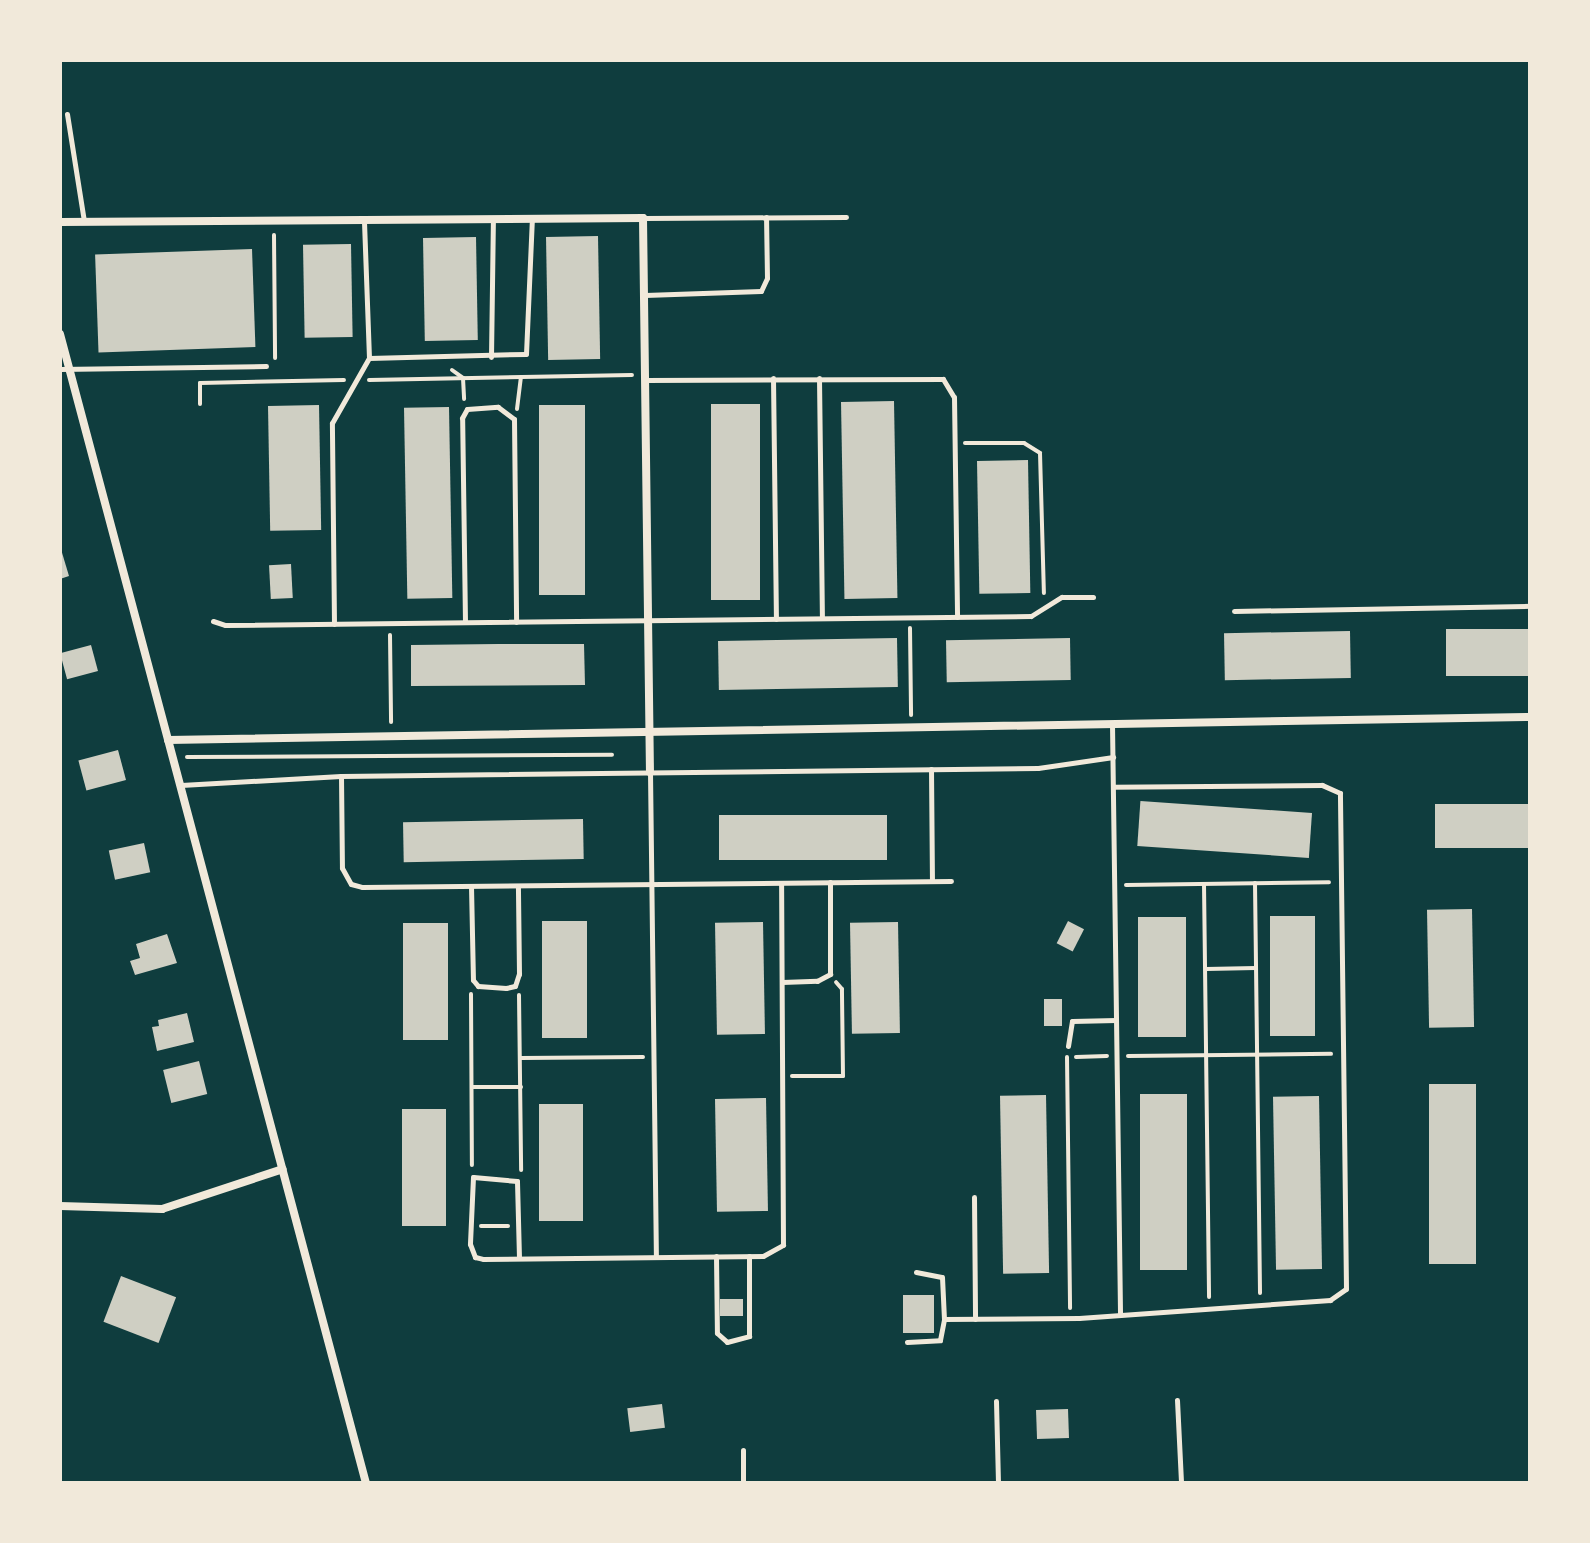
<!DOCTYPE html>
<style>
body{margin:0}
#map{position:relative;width:1590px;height:1543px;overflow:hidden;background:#0f3d3e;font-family:"IBM Plex Serif",serif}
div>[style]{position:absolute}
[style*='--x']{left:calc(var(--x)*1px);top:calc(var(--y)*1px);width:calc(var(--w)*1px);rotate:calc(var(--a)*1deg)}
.building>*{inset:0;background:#cfcfc3;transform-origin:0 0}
.path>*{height:4px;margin:-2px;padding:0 2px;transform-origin:2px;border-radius:2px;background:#f1e9da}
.service>*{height:5px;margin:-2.5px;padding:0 2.5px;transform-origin:2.5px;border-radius:2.5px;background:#f1e9da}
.minor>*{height:8px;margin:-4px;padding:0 4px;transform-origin:4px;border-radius:4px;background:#f1e9da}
span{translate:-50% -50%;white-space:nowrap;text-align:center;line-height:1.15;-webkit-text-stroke:8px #f1e9da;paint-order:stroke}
.frame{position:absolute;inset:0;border:62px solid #f1e9da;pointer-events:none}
</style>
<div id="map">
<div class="building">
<i style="left:598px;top:236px;width:123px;height:52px;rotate:89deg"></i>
<i style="left:476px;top:237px;width:103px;height:53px;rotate:89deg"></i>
<i style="left:351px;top:244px;width:93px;height:48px;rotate:89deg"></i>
<i style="left:252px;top:249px;width:98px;height:157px;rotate:88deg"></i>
<i style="left:894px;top:401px;width:197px;height:53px;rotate:89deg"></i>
<i style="left:760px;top:404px;width:196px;height:49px;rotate:90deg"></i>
<i style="left:319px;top:405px;width:125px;height:51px;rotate:89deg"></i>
<i style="left:539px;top:405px;width:46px;height:190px"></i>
<i style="left:449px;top:407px;width:191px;height:45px;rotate:89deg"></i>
<i style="left:1028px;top:460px;width:133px;height:51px;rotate:89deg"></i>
<i style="clip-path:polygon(60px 546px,69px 576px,60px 579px)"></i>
<i style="left:291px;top:564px;width:34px;height:22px;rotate:87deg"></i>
<i style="left:1530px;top:629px;width:47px;height:84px;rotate:90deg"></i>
<i style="left:1350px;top:631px;width:47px;height:126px;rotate:89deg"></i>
<i style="left:897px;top:638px;width:49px;height:179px;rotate:89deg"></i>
<i style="left:1070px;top:638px;width:42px;height:124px;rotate:89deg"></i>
<i style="clip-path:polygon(498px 644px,584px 644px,585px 685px,411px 686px,411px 645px)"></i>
<i style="left:91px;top:645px;width:27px;height:32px;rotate:75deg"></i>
<i style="left:118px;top:750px;width:31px;height:41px;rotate:75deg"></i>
<i style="left:1530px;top:804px;width:44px;height:95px;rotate:90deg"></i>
<i style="left:1312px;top:813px;width:45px;height:172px;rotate:94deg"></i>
<i style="left:887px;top:815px;width:45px;height:168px;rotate:90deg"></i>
<i style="left:583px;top:819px;width:40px;height:180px;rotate:89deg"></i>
<i style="left:144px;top:843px;width:30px;height:36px;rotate:78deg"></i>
<i style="left:1472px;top:909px;width:118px;height:45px;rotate:89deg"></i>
<i style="left:1315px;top:916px;width:120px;height:45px;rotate:90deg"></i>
<i style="left:1138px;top:917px;width:48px;height:120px"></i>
<i style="left:542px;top:921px;width:45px;height:117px"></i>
<i style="left:1068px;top:921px;width:18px;height:25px;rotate:27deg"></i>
<i style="left:763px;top:922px;width:112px;height:48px;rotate:89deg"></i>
<i style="left:898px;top:922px;width:111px;height:48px;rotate:89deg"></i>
<i style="left:448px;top:923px;width:117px;height:45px;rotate:90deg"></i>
<i style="clip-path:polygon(167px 934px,177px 963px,135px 975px,130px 961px,140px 958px,136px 944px)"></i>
<i style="left:1044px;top:999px;width:18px;height:27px"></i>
<i style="clip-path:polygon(187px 1013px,194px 1042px,157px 1051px,152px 1027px,159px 1026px,158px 1020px)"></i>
<i style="left:199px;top:1061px;width:34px;height:37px;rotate:76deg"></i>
<i style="left:1429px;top:1084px;width:47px;height:180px"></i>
<i style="left:1140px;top:1094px;width:47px;height:176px"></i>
<i style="left:1046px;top:1095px;width:178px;height:46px;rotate:89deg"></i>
<i style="left:1319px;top:1096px;width:173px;height:46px;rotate:89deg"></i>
<i style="left:766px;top:1098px;width:113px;height:51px;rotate:89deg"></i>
<i style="left:539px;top:1104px;width:44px;height:117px"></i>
<i style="left:402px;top:1109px;width:44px;height:117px"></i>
<i style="left:121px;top:1276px;width:59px;height:49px;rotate:21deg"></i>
<i style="left:934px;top:1295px;width:38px;height:31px;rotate:90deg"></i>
<i style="left:720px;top:1299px;width:23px;height:17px"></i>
<i style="left:662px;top:1404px;width:24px;height:35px;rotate:83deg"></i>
<i style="left:1068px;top:1409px;width:29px;height:32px;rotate:88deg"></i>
</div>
<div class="path">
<i style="--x:274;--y:235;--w:123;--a:89.5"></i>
<i style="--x:452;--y:370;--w:14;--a:36"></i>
<i style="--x:463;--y:378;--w:21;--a:87"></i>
<i style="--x:369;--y:380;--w:263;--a:-1.1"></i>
<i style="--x:200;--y:404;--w:21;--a:-90"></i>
<i style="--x:200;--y:383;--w:144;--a:-1.2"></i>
<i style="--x:517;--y:409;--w:32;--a:-83"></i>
<i style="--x:965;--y:443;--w:59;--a:0"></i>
<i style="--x:1024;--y:443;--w:19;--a:32"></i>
<i style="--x:1040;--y:453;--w:140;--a:88.4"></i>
<i style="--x:910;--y:628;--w:87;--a:89.3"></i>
<i style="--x:390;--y:635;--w:87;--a:89.3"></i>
<i style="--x:187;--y:757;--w:425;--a:-0.3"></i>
<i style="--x:1255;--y:883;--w:410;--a:89.3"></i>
<i style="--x:1204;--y:884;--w:413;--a:89.3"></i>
<i style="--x:1126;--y:885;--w:203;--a:-0.8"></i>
<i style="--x:1206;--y:969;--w:50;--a:-1.1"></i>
<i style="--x:471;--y:994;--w:171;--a:89.7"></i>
<i style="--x:519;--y:995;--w:175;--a:89.3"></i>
<i style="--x:1128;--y:1056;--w:203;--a:-0.6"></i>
<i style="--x:1067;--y:1057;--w:251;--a:89.3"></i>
<i style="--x:1076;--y:1057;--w:31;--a:-2"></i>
<i style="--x:521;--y:1058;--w:122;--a:-0.5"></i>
<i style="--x:792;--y:1076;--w:51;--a:0"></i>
<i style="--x:843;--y:1076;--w:87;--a:-90.7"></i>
<i style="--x:842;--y:989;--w:9;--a:-131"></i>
<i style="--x:472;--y:1087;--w:49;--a:0"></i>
<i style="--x:481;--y:1226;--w:27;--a:0"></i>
</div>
<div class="service">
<i style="--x:67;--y:114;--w:108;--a:81"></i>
<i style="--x:644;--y:218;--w:202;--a:-0.3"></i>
<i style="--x:645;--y:295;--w:116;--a:-2"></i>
<i style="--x:761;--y:291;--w:14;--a:-65"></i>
<i style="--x:767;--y:278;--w:61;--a:-90.9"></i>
<i style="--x:491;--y:357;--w:138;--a:-89.2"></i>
<i style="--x:369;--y:358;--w:157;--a:-1.5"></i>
<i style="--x:526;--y:354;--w:135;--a:-87.5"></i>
<i style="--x:60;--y:369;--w:206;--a:-0.8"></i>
<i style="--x:773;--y:378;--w:241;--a:89.3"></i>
<i style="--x:819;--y:378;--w:240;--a:89.3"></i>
<i style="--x:646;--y:380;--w:297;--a:-0.2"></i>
<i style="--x:943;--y:379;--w:21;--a:59"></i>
<i style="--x:954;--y:397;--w:220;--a:89.2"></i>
<i style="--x:1234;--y:611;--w:296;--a:-1"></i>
<i style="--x:213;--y:621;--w:13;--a:18"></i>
<i style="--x:225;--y:625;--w:806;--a:-0.64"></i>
<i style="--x:1031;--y:616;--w:36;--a:-32"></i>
<i style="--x:1062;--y:597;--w:31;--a:0"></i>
<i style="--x:465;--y:622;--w:204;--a:-90.8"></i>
<i style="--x:462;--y:418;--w:10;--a:-61"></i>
<i style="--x:467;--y:409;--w:31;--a:-4"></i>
<i style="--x:498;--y:407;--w:20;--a:37"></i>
<i style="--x:514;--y:419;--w:203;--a:89.4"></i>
<i style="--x:334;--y:624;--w:201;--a:-90.6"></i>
<i style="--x:332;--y:423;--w:75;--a:-60.4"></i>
<i style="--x:369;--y:358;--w:138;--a:-92.1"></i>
<i style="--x:1112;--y:724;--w:591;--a:89.22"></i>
<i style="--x:931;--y:769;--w:112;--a:89.5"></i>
<i style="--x:650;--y:772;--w:485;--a:89.3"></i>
<i style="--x:341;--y:776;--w:92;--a:89.4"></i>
<i style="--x:342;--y:868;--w:18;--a:61"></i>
<i style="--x:351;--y:884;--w:11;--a:15"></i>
<i style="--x:362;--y:887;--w:589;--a:-0.58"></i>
<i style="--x:181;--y:785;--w:160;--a:-3.2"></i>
<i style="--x:341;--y:776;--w:697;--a:-0.66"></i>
<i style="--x:1038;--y:768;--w:76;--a:-8.3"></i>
<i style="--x:471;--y:886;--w:94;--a:88.8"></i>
<i style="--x:473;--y:980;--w:8;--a:50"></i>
<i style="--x:478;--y:986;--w:28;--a:4"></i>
<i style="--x:506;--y:988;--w:9;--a:-13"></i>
<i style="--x:515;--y:986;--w:13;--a:-72"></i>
<i style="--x:519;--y:974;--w:88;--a:-90.7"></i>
<i style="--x:782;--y:982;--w:35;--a:-2"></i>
<i style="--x:817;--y:981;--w:15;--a:-28"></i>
<i style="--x:830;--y:974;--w:92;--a:-90"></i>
<i style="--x:1068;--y:1046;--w:25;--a:-81"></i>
<i style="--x:1072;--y:1021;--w:44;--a:-1.3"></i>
<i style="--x:974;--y:1197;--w:122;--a:89.5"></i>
<i style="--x:716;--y:1256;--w:77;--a:89.3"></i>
<i style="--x:717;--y:1333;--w:13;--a:42"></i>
<i style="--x:727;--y:1342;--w:23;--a:-15"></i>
<i style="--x:749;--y:1336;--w:80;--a:-90"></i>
<i style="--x:519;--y:1258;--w:77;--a:-91.5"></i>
<i style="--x:517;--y:1181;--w:44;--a:-174.8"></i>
<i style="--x:473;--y:1177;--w:67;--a:92.6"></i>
<i style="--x:470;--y:1244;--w:14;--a:69"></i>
<i style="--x:475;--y:1257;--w:8;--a:14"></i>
<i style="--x:483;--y:1259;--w:280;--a:-0.6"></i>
<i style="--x:763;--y:1256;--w:23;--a:-29"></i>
<i style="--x:783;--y:1245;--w:362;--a:-90.3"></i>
<i style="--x:916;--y:1272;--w:26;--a:11"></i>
<i style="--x:942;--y:1277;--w:42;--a:87.3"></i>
<i style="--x:944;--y:1319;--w:135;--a:-0.4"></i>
<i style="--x:1079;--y:1318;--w:252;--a:-4.1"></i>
<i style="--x:1330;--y:1300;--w:19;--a:-35"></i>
<i style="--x:1346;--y:1289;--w:496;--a:-90.7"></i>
<i style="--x:1340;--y:793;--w:20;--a:-156"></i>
<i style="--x:1322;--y:785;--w:209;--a:179.5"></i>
<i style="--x:907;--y:1342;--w:33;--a:-3"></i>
<i style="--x:940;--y:1340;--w:21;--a:-79"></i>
<i style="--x:1177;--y:1400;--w:83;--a:87.2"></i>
<i style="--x:996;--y:1401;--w:82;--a:88.6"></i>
<i style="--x:743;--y:1483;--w:33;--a:-90"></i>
</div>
<div class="minor">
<i style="--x:60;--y:222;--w:583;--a:-0.39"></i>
<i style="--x:643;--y:218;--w:554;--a:89.28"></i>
<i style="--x:60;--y:334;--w:1189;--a:75.09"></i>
<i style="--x:168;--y:740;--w:1362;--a:-0.97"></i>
<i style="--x:60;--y:1206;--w:102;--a:1.7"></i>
<i style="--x:162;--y:1209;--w:127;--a:-18.3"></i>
</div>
<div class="frame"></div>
</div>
